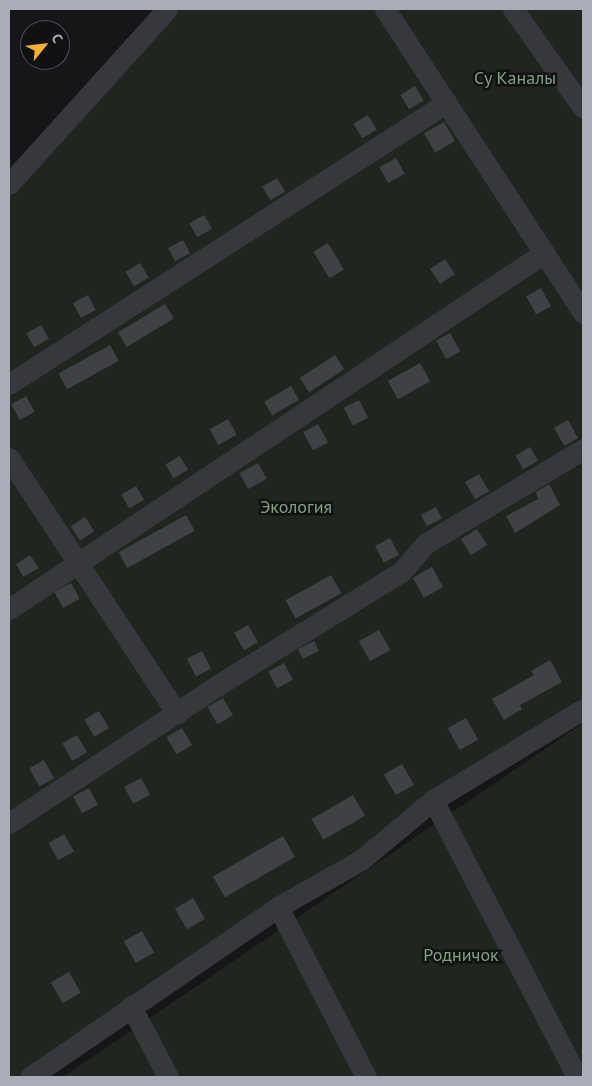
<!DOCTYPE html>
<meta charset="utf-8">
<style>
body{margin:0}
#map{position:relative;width:592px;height:1086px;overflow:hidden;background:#161618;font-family:"PT Sans",sans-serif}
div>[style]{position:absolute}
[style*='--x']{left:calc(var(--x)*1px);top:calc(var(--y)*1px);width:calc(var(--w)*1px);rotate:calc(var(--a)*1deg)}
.green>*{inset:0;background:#1e261f}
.building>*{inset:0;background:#404145;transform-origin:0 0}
.street>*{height:21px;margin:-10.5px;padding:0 10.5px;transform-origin:10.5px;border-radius:10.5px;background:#37383d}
span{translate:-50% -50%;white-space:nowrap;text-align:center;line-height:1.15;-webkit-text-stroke:5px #111113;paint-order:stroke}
.park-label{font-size:18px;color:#7fa381}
.frame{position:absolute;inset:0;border:10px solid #a8adb8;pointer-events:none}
.north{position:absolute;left:20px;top:20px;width:50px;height:50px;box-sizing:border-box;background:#111113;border:1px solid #4d4f55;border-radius:50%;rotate:61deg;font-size:14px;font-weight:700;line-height:20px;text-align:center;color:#a8adb8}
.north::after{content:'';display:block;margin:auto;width:18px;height:22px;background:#f2b134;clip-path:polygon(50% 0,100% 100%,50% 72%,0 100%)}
</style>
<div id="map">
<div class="green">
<i style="clip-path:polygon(177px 9px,583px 9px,583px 709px,482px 784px,410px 826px,39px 1077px,9px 1077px,9px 196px)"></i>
<i style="clip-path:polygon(583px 723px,583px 1077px,63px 1077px,501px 779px)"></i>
</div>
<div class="building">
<i style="left:415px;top:86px;width:17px;height:17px;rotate:59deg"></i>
<i style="left:368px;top:115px;width:17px;height:17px;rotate:59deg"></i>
<i style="left:444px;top:122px;width:22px;height:23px;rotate:60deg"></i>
<i style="left:396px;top:158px;width:18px;height:19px;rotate:61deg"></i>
<i style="left:277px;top:178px;width:16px;height:17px;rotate:60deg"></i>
<i style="left:204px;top:215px;width:16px;height:17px;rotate:60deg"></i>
<i style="left:183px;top:240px;width:15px;height:17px;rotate:62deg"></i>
<i style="left:328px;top:243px;width:31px;height:17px;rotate:59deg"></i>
<i style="left:445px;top:259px;width:18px;height:18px;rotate:56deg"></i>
<i style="left:140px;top:263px;width:17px;height:17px;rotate:59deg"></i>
<i style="left:541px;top:288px;width:21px;height:17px;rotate:61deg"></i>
<i style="left:88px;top:295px;width:17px;height:17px;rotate:62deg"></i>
<i style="left:165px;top:304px;width:17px;height:55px;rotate:59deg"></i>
<i style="left:41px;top:325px;width:16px;height:17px;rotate:60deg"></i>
<i style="left:450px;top:333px;width:21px;height:16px;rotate:61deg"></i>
<i style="left:110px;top:345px;width:18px;height:59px;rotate:61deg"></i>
<i style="left:335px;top:355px;width:17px;height:42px;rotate:57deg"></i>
<i style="left:420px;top:363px;width:21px;height:37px;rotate:61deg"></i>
<i style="left:291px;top:386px;width:16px;height:31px;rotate:60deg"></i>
<i style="left:26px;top:396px;width:18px;height:17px;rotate:61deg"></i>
<i style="left:359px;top:400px;width:20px;height:17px;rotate:63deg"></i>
<i style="left:228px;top:419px;width:18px;height:21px;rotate:61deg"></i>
<i style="left:568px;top:420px;width:21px;height:16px;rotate:61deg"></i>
<i style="left:318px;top:424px;width:21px;height:17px;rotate:61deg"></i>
<i style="left:530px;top:447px;width:16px;height:17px;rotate:60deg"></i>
<i style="left:180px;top:456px;width:16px;height:17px;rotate:60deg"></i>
<i style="left:258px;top:463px;width:18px;height:21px;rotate:61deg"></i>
<i style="left:479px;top:474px;width:20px;height:16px;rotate:60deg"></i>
<i style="clip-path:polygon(549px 484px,560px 505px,515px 533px,506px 516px,538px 499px,536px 492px)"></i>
<i style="left:136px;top:486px;width:16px;height:17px;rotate:60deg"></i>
<i style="left:436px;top:507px;width:13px;height:17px;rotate:63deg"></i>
<i style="left:186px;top:515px;width:18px;height:77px;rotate:61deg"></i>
<i style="left:85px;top:517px;width:17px;height:17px;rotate:57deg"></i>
<i style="left:477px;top:529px;width:19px;height:19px;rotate:58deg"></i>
<i style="left:390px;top:538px;width:19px;height:17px;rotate:62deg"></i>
<i style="clip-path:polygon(30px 555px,39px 568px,23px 577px,16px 564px)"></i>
<i style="left:432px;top:567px;width:23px;height:22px;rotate:61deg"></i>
<i style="left:331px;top:575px;width:21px;height:52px;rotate:61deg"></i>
<i style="left:71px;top:583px;width:18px;height:19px;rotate:61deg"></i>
<i style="left:248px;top:625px;width:20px;height:16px;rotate:60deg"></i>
<i style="left:379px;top:630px;width:23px;height:23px;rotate:61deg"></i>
<i style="left:314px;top:641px;width:11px;height:18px;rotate:63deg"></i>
<i style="left:202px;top:651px;width:20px;height:17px;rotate:63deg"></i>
<i style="clip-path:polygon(550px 660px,562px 682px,520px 705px,522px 709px,504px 720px,492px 699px,534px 675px,531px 671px)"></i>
<i style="left:284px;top:663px;width:19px;height:18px;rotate:62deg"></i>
<i style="left:223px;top:698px;width:20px;height:18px;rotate:60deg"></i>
<i style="left:99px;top:711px;width:20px;height:17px;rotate:60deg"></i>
<i style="left:466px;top:718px;width:25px;height:21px;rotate:61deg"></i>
<i style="left:182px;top:728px;width:20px;height:18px;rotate:60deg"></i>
<i style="left:77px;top:735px;width:20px;height:17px;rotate:60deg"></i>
<i style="left:44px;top:760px;width:21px;height:17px;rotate:61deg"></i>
<i style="left:402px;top:764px;width:24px;height:21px;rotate:60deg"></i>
<i style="left:141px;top:778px;width:19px;height:19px;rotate:62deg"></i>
<i style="left:89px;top:788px;width:19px;height:18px;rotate:62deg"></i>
<i style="left:353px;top:795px;width:24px;height:48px;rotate:60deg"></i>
<i style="left:64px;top:834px;width:20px;height:18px;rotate:60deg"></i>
<i style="left:283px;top:836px;width:24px;height:81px;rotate:60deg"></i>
<i style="left:193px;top:898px;width:24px;height:21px;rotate:60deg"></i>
<i style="left:142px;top:931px;width:25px;height:21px;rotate:61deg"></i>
<i style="left:69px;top:972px;width:24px;height:21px;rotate:60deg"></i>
</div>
<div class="street">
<i style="--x:385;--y:9;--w:363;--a:56.9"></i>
<i style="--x:513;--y:9;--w:121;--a:54.7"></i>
<i style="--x:9;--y:184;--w:236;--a:-47.9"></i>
<i style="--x:9;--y:384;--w:520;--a:-32.74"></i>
<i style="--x:9;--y:458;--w:306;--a:56.7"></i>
<i style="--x:9;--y:609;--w:643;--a:-33.64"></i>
<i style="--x:433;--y:800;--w:312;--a:62.5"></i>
<i style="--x:9;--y:823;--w:260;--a:-33.4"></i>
<i style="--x:226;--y:680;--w:206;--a:-31.7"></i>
<i style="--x:401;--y:572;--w:37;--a:-49"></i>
<i style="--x:425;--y:544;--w:184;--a:-31"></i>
<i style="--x:278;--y:907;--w:191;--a:62.6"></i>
<i style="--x:131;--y:1006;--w:80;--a:62.5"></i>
<i style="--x:30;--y:1077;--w:301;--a:-34.4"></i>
<i style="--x:278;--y:907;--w:95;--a:-29.5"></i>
<i style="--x:361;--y:860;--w:94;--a:-39.8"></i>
<i style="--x:433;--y:800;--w:175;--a:-31.2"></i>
</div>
<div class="park-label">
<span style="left:515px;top:78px">Су Каналы</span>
<span style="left:296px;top:507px">Экология</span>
<span style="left:461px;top:955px">Родничок</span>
</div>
<div class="frame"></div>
<div class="north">С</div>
</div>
